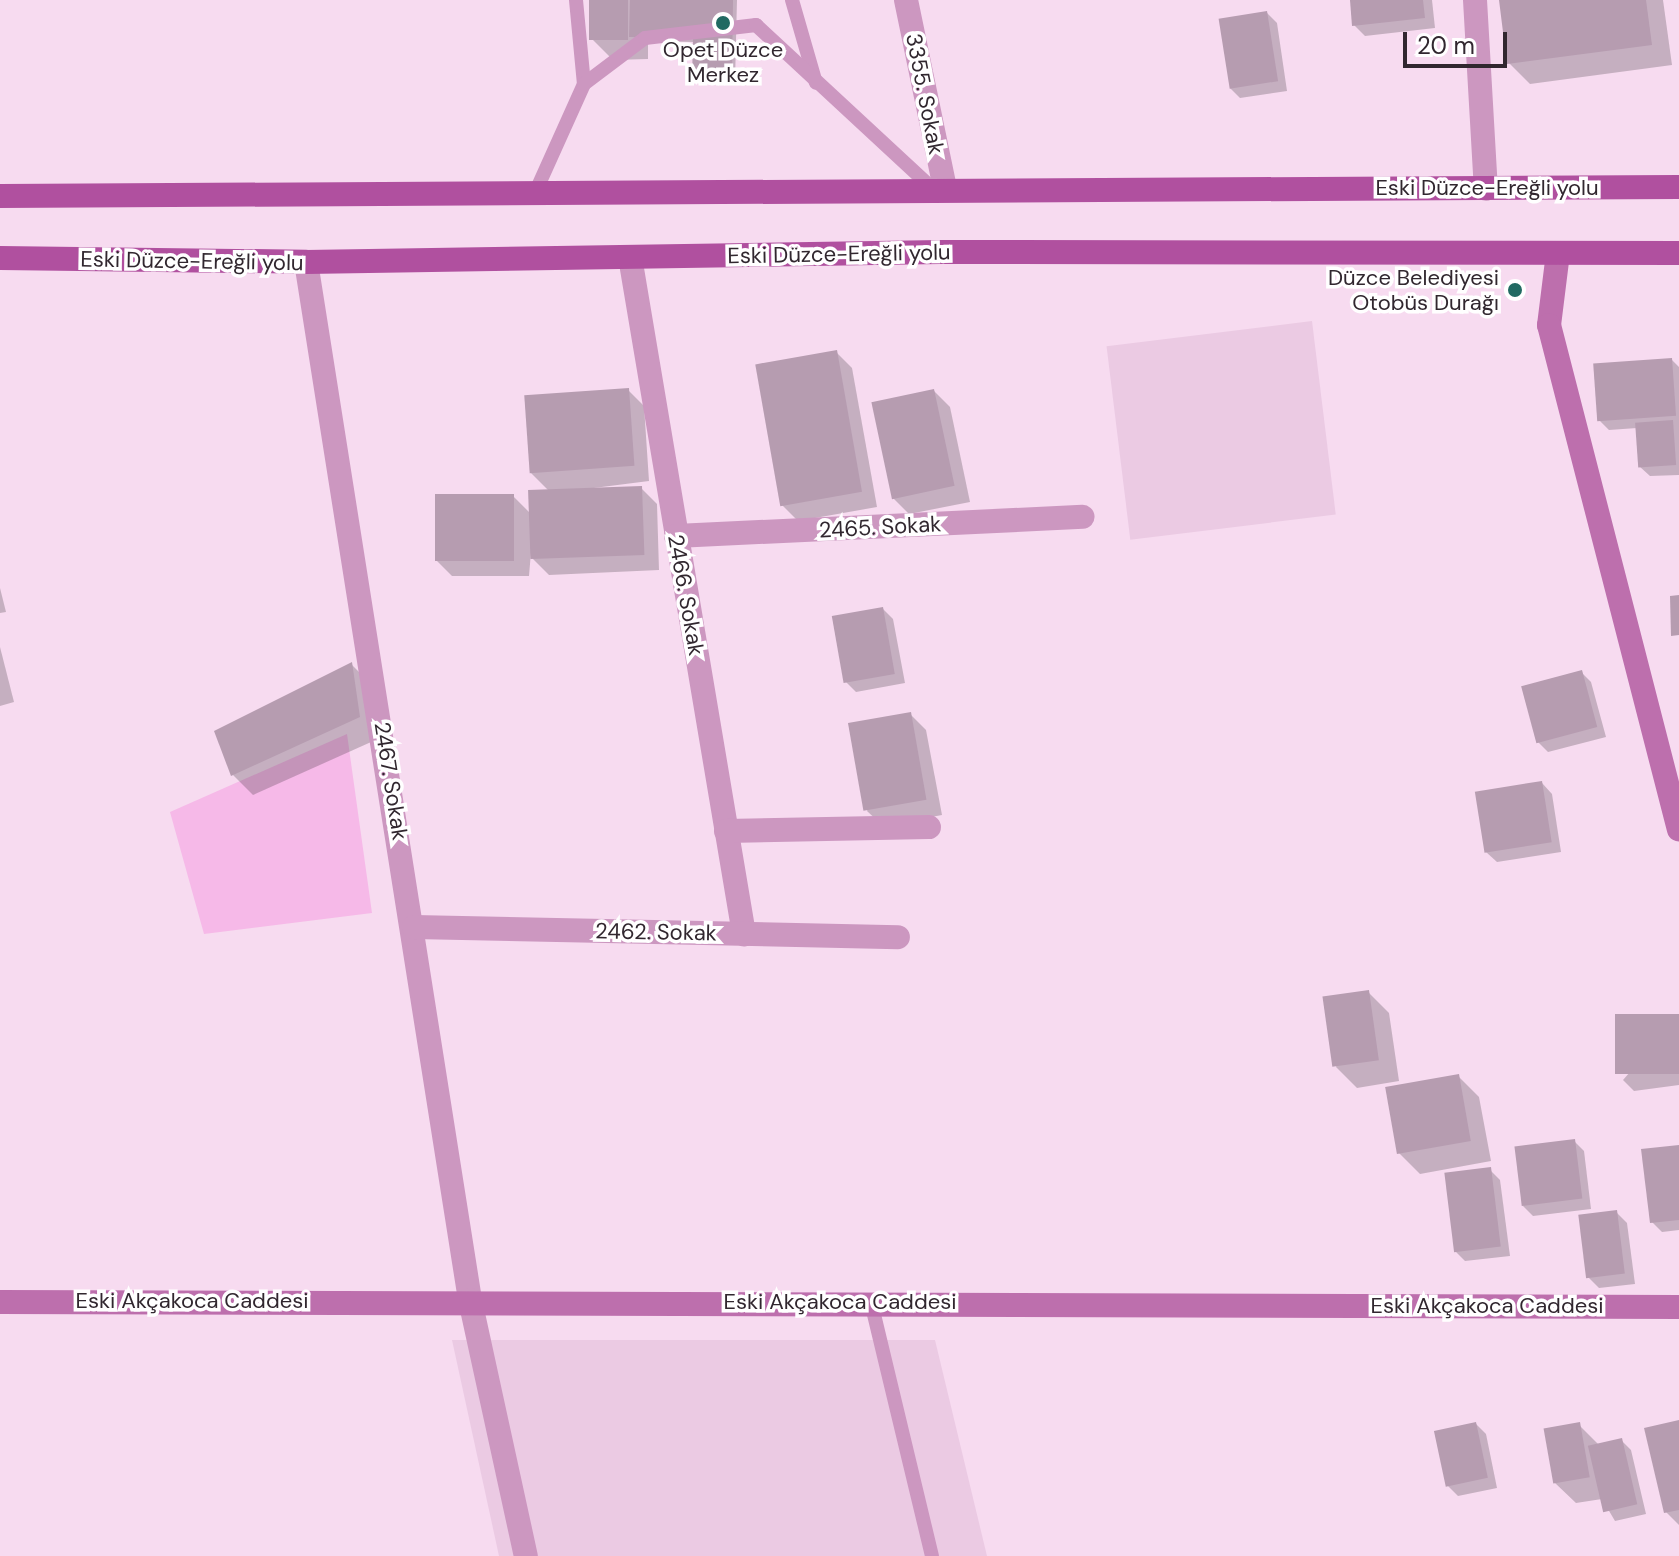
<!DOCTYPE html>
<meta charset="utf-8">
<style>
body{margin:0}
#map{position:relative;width:1679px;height:1556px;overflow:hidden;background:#f7dbf0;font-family:"DM Sans",sans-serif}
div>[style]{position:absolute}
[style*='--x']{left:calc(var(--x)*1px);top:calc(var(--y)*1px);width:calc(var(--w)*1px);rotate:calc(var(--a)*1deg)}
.built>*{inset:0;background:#ebcae3;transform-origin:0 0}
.green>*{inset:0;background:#f6b9e8}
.shadow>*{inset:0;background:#0003}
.building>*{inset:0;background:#b69cb0;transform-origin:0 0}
.lane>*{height:14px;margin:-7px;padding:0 7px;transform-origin:7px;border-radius:7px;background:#cc97c0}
.street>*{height:24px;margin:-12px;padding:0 12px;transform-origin:12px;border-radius:12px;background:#cc97c0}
.secondary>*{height:24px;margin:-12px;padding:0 12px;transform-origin:12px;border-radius:12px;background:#bd6fad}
.primary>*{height:24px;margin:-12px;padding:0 12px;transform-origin:12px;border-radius:12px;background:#b0509f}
.dots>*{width:22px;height:22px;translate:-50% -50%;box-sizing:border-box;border:4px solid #fff;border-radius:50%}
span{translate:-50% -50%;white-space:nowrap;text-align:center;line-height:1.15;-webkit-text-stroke:7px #fff;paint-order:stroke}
.poi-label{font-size:22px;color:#31272f}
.right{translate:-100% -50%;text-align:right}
.street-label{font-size:22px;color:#31272f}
.scale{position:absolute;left:1403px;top:32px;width:104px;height:36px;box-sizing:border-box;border:4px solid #31272f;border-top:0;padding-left:10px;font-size:24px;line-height:28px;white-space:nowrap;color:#31272f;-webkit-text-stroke:6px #fff;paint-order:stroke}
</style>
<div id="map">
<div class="built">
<i style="left:1312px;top:321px;width:195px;height:207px;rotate:83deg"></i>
<i style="clip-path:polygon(452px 1340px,935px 1340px,987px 1556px,499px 1556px)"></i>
</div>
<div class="green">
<i style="clip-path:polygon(347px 734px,372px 913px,204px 934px,170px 812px)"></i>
</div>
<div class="shadow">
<i style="clip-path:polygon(591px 0,737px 0,735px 82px,698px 81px,694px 77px,694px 42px,648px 41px,648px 59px,613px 60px,592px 39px)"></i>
<i style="clip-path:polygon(1352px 0,1432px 0,1435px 28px,1365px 36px,1354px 25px)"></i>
<i style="clip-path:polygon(1501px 0,1663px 0,1672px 65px,1530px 84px,1509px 63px)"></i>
<i style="clip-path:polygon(1267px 13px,1277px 23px,1287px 91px,1240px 98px,1230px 88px)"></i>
<i style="clip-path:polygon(836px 352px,852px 368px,877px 507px,798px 521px,782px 505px)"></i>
<i style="clip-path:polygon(1672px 360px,1679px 367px,1679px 475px,1650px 476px,1639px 466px,1637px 428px,1609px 430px,1598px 419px)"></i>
<i style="clip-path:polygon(628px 390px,644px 406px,649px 481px,570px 491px,641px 488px,657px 504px,659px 570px,549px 575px,533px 559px,532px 540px,529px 576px,452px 576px,436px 560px,513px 496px,531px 514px,550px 492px,531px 473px)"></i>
<i style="clip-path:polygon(934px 391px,950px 407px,970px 502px,909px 514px,893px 498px)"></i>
<i style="clip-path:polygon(0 588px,6px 612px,0 613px)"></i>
<i style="clip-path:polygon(883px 609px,893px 619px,905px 683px,856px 692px,846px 682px)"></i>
<i style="clip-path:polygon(0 647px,14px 702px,0 706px)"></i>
<i style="clip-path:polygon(352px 665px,372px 685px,380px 738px,253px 795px,233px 775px)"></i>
<i style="clip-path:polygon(1581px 672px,1591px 682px,1606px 737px,1548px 752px,1538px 742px)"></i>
<i style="clip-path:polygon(910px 714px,926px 730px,942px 815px,883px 826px,867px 811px)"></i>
<i style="clip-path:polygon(1542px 783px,1552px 794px,1561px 852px,1497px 862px,1486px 852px)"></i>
<i style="clip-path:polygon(1368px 992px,1389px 1013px,1399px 1081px,1357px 1088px,1336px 1067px)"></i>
<i style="clip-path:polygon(1679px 1016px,1679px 1085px,1634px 1091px,1623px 1080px)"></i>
<i style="clip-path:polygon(1458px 1076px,1479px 1097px,1491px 1161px,1420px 1174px,1399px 1153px)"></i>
<i style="clip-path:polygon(1574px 1141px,1584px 1151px,1591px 1209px,1533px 1216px,1523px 1206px)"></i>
<i style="clip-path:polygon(1679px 1147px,1679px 1230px,1662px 1232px,1652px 1222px)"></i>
<i style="clip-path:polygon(1490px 1170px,1500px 1180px,1510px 1256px,1465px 1261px,1455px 1251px)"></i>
<i style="clip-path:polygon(1616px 1212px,1627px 1223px,1635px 1284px,1599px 1288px,1589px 1278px)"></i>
<i style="clip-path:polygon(1679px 1422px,1679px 1525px,1666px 1512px)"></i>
<i style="clip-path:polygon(1476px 1424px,1486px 1434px,1497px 1488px,1458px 1496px,1448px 1486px)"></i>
<i style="clip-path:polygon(1579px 1425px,1599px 1445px,1621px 1440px,1631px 1450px,1646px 1514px,1615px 1521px,1602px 1499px,1576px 1503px,1555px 1483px)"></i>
</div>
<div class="building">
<i style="left:589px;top:0;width:39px;height:40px"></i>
<i style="clip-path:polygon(630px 0,733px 0,732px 78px,692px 78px,693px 38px,629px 37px)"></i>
<i style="clip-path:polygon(1350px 0,1423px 0,1425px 18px,1352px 26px)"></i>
<i style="clip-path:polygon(1499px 0,1646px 0,1652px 45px,1507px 64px)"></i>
<i style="left:1267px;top:11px;width:71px;height:49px;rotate:81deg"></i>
<i style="left:837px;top:350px;width:144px;height:83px;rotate:80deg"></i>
<i style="left:1672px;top:358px;width:58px;height:79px;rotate:86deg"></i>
<i style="left:629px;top:388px;width:78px;height:105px;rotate:86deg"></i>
<i style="left:934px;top:389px;width:99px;height:64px;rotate:78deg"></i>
<i style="left:1673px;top:420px;width:45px;height:38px;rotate:86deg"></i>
<i style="left:642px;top:486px;width:69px;height:114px;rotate:88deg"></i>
<i style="left:435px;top:494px;width:79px;height:67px"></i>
<i style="clip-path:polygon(1679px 595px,1679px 635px,1671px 636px,1670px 596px)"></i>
<i style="left:883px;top:607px;width:68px;height:52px;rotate:80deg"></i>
<i style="clip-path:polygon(352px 662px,360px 717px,231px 776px,214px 731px)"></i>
<i style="left:1582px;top:670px;width:59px;height:63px;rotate:75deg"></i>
<i style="left:911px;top:712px;width:89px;height:64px;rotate:80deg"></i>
<i style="left:1542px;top:781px;width:62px;height:68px;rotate:81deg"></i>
<i style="left:1369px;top:990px;width:71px;height:47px;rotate:82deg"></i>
<i style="left:1679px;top:1014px;width:60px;height:64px;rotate:90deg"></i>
<i style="left:1459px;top:1074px;width:68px;height:75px;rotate:80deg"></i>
<i style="left:1575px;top:1139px;width:60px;height:61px;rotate:83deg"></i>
<i style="clip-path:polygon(1679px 1145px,1679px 1220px,1650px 1223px,1641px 1149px)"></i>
<i style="left:1491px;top:1167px;width:80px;height:47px;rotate:83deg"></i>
<i style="left:1617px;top:1210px;width:64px;height:39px;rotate:83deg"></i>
<i style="clip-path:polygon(1679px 1420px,1679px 1510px,1664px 1513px,1644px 1428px)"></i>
<i style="left:1476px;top:1422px;width:57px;height:43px;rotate:78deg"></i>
<i style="left:1580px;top:1422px;width:56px;height:37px;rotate:80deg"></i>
<i style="left:1622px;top:1438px;width:68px;height:35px;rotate:77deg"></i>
</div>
<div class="lane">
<i style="--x:576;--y:0;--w:84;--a:84.6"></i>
<i style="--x:792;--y:0;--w:86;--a:73.9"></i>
<i style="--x:535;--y:193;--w:120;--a:-65.8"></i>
<i style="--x:584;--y:84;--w:76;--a:-37"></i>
<i style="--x:645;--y:38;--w:112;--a:-6.7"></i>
<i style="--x:756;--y:25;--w:240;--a:42.8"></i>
<i style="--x:871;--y:1302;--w:261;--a:76.5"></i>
</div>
<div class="street">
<i style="--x:906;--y:0;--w:192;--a:78.3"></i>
<i style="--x:1475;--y:0;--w:189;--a:86.7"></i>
<i style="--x:630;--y:257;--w:687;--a:80.44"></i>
<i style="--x:306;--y:262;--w:1051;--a:81.02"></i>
<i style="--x:470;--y:1300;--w:262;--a:77.7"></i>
<i style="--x:676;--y:536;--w:407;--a:-2.7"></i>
<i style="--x:726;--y:831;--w:203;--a:-1.1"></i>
<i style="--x:414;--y:927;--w:484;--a:1.2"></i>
</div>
<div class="secondary">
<i style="--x:1558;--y:253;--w:73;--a:97.1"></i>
<i style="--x:1549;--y:325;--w:521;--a:75.56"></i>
<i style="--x:0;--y:1302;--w:1679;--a:0.17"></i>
</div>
<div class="primary">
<i style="--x:0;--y:196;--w:1679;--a:-0.31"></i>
<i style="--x:0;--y:258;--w:306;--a:0.7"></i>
<i style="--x:306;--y:262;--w:635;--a:-0.9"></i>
<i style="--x:941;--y:252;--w:738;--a:0.08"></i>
</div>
<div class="dots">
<i style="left:723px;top:23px;background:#216a62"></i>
<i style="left:1515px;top:290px;background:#216a62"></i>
</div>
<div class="poi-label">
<span style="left:723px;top:62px">Opet Düzce<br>Merkez</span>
<span class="right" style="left:1499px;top:290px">Düzce Belediyesi<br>Otobüs Durağı</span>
</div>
<div class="street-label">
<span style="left:925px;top:94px;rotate:79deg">3355. Sokak</span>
<span style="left:1487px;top:188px">Eski Düzce-Ereğli yolu</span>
<span style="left:839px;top:254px;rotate:-1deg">Eski Düzce-Ereğli yolu</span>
<span style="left:192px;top:261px;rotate:1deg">Eski Düzce-Ereğli yolu</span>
<span style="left:880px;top:527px;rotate:-3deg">2465. Sokak</span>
<span style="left:686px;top:595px;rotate:80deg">2466. Sokak</span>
<span style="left:391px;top:781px;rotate:81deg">2467. Sokak</span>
<span style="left:656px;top:932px;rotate:1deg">2462. Sokak</span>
<span style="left:192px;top:1301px">Eski Akçakoca Caddesi</span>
<span style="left:840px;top:1302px">Eski Akçakoca Caddesi</span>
<span style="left:1487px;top:1306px">Eski Akçakoca Caddesi</span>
</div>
<div class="scale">20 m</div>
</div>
